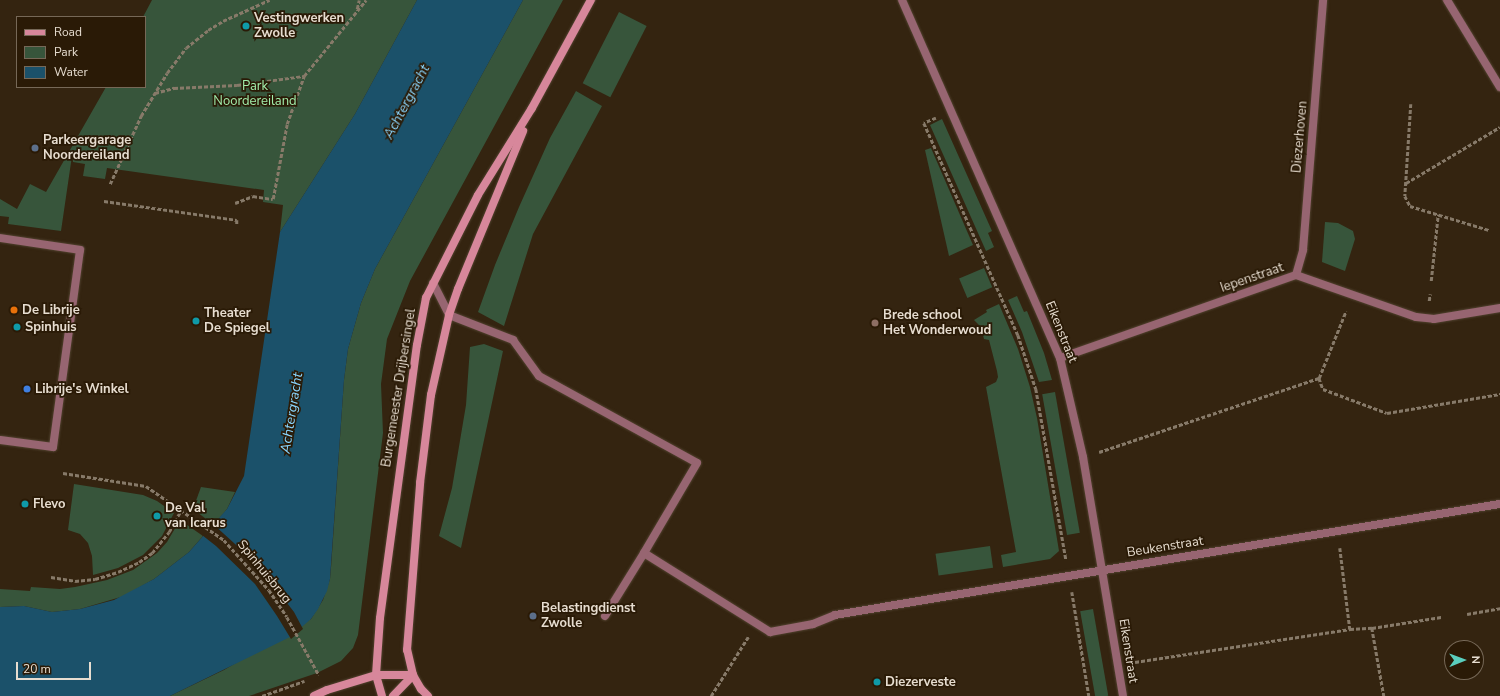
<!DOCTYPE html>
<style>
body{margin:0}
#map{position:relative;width:1500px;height:696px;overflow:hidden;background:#342410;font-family:"Nunito Sans",sans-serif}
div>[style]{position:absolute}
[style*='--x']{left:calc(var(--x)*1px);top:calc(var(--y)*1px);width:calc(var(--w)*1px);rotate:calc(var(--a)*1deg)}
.green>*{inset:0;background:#37553b;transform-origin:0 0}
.water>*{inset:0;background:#1b516a}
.pier>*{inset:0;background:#342410}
.path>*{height:2.5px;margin-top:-1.25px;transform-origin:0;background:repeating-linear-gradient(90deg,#877a69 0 4px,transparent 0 6px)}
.roads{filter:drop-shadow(0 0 1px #51422f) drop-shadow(0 0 1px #51422f)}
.lane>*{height:8px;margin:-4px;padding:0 4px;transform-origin:4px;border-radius:4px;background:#976571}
.street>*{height:8px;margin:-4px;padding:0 4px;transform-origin:4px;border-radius:4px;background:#976571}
.secondary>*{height:8px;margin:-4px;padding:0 4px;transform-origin:4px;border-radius:4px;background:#d7879b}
.dots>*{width:11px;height:11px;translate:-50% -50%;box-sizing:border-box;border:2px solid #2a1a06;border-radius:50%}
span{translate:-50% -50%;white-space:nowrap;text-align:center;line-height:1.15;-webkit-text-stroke:3.5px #2a1a06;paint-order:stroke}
.poi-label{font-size:13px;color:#e7ddd0;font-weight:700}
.left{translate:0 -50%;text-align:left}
.park-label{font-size:13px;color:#a1edab}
.street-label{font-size:13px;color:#e7ddd0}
.water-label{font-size:14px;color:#89d5fd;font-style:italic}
.legend{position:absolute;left:16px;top:16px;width:130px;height:72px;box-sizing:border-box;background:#2a1a06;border:1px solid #766857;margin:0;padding:5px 7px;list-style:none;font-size:12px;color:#e7ddd0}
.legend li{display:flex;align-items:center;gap:8px;height:20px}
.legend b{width:20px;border:1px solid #766857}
.north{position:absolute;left:1444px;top:640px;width:40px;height:40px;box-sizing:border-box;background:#2a1a06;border:1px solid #766857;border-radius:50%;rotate:89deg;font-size:11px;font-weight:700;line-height:16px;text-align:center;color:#e7ddd0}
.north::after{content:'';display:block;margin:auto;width:14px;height:18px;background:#5acebd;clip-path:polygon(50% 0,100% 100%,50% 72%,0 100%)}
.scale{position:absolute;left:16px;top:662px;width:75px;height:18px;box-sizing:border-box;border:2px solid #e7ddd0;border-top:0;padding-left:5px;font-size:12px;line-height:14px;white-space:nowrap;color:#e7ddd0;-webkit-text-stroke:3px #2a1a06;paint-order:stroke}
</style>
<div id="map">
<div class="green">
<i style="clip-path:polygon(152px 0,417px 0,355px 114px,280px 232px,283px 205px,263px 202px,264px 190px,107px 168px,105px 179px,83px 176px,85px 164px,73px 162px,73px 149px,61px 231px,8px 224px,9px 217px,0 216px,0 199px,17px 209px,30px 184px,46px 192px,106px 87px,145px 87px,145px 17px,143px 17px)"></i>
<i style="clip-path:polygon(523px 0,563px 0,410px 281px,387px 339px,381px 384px,383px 433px,358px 635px,353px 648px,341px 661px,317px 673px,249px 696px,170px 696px,224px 670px,311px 619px,323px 600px,330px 579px,331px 568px,344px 380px,348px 349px,361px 303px,375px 269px)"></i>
<i style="left:619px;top:12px;width:31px;height:80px;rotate:27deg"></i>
<i style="clip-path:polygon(576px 91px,602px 106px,533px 234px,504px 326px,478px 312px,495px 265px,519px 207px,550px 138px)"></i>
<i style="clip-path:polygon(942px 119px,992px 231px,988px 233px,994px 247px,986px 251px,930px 125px)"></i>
<i style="clip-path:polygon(931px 148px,973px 245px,949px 256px,925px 150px)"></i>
<i style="clip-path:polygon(1325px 222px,1338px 223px,1353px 231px,1355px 239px,1345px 271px,1322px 262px)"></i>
<i style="left:984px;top:268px;width:21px;height:27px;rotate:67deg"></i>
<i style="clip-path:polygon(1017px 296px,1024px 312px,1027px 311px,1044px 353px,1052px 380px,1039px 382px,1022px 332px,1008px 300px)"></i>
<i style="clip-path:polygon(999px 304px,1018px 349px,1030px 387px,1037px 418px,1059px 551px,1050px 559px,1003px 567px,1001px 555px,1016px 552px,986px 387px,996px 382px,998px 377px,997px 371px,989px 340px,984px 339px,981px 327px,974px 320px,987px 312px,986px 310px)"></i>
<i style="clip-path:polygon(484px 344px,503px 351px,461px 548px,439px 536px,452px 488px,466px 405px,470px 347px)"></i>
<i style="left:1055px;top:392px;width:143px;height:13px;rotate:80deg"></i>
<i style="clip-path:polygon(74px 484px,143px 495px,157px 501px,174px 513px,162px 536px,143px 555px,118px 568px,93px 575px,92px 556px,88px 543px,80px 534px,68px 530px)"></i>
<i style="clip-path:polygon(201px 487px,235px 492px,227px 509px,214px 525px,193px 509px)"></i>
<i style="clip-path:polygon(180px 520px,203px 536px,189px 552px,154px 579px,124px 596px,80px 609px,52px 612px,24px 606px,0 607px,0 589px,30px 591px,31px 587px,60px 589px,75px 587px,107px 580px,133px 570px,157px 553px,167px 542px)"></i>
<i style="left:990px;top:546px;width:22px;height:55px;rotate:82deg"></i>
<i style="left:1093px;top:609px;width:88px;height:13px;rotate:80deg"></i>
</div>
<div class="water">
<i style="clip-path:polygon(417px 0,523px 0,375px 269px,361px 303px,348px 349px,344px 380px,330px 579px,327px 591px,318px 609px,311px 619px,290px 637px,170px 696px,0 696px,0 607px,24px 606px,52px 612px,80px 609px,114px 600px,154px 579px,189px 552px,227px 509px,244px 476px,280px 232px,355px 114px)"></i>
</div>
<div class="pier">
<i style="clip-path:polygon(213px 524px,256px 563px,294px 612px,303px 629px,291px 639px,277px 616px,255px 584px,216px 546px,202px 535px)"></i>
</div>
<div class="path">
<i style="--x:357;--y:9;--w:9;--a:-77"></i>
<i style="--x:155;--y:93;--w:20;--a:-15"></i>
<i style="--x:174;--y:88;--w:63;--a:-2.7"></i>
<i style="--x:237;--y:85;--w:68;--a:-7.7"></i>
<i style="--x:1411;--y:104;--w:92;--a:93.7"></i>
<i style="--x:1405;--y:196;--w:11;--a:63"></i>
<i style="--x:1410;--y:206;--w:83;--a:16.9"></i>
<i style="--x:936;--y:118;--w:13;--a:157"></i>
<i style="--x:924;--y:123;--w:232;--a:66.1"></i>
<i style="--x:1018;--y:335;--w:57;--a:71.6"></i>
<i style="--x:1036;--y:389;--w:173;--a:80"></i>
<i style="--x:1406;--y:183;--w:109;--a:-30.8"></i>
<i style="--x:110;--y:184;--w:75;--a:-65.5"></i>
<i style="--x:141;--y:116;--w:50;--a:-58.8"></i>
<i style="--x:167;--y:73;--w:31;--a:-53"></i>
<i style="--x:186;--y:48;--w:28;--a:-39"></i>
<i style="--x:208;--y:30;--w:17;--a:-31"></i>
<i style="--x:223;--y:21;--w:51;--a:-24.5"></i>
<i style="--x:104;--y:201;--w:134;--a:8.1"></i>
<i style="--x:237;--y:220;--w:5;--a:90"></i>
<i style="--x:235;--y:203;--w:19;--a:-21"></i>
<i style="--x:253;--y:196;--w:20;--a:9"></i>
<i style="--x:273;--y:199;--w:76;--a:-79.4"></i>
<i style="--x:287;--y:124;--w:51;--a:-70.5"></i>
<i style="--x:304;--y:76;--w:98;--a:-50.8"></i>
<i style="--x:1431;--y:281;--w:67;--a:-84"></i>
<i style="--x:1429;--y:301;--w:7;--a:-82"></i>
<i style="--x:1319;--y:378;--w:72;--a:-68.1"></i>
<i style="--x:1099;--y:452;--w:232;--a:-18.6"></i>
<i style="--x:1319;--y:378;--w:12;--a:70"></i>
<i style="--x:1323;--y:389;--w:68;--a:20.6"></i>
<i style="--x:1387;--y:413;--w:115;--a:-9.5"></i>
<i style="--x:63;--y:473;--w:84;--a:8.9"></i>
<i style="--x:146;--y:486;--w:95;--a:34.7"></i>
<i style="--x:224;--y:540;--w:67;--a:48"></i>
<i style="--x:269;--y:590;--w:32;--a:56"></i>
<i style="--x:287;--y:617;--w:66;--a:61.1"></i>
<i style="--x:1340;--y:548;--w:82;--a:83"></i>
<i style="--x:51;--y:577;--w:24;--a:9"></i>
<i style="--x:75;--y:581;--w:20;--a:-6"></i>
<i style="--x:95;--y:579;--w:24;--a:-17"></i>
<i style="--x:118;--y:572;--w:23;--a:-25"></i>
<i style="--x:139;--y:562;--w:16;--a:-35"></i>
<i style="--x:152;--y:553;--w:27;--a:-51"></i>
<i style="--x:169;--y:532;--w:25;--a:-61"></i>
<i style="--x:1072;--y:592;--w:105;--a:80.7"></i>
<i style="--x:1467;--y:614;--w:34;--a:-10"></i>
<i style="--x:1372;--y:628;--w:69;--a:80"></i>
<i style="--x:1135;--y:662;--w:218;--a:-8.7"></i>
<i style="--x:1350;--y:629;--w:22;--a:-3"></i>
<i style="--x:1372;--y:628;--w:70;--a:-9.1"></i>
<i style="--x:262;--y:696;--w:45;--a:-19.7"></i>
<i style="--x:711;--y:696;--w:70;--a:-57.9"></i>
</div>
<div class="roads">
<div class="lane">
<i style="--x:433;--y:283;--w:36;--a:63"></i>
<i style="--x:449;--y:315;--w:69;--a:21.3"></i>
<i style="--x:513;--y:340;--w:44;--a:54.2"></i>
<i style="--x:539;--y:376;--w:180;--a:28.8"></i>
<i style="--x:697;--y:463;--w:104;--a:120.5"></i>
<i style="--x:644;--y:553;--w:149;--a:32.1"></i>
<i style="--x:770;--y:632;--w:44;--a:-10.5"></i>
<i style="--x:813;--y:624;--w:24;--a:-22"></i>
<i style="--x:605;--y:616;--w:74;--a:-58.2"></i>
</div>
<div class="street">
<i style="--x:902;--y:0;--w:391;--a:66.2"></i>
<i style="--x:1060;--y:358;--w:102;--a:76.9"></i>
<i style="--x:1083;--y:457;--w:242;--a:80.5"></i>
<i style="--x:1447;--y:0;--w:102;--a:58.7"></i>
<i style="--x:0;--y:238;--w:81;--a:8.5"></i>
<i style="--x:80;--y:250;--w:199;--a:97.8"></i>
<i style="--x:53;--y:447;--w:53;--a:-172.5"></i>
<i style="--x:1296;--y:275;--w:26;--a:-74"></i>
<i style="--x:1303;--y:250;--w:251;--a:-85.4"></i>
<i style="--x:1060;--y:358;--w:250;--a:-19.4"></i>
<i style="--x:1296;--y:275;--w:127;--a:19.3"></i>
<i style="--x:1416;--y:317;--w:18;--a:6"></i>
<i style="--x:1434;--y:319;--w:67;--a:-9.5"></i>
<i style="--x:835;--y:615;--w:674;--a:-9.48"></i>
</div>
<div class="secondary">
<i style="--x:314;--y:696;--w:14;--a:-25"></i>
<i style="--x:327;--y:690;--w:51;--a:-17"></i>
<i style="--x:376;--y:675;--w:37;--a:0"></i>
<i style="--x:382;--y:696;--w:22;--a:-106"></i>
<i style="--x:376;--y:675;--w:57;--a:-86"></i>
<i style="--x:380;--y:618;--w:275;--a:-82.3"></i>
<i style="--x:417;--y:345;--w:48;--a:-79.2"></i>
<i style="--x:426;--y:298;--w:115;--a:-63.2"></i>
<i style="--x:478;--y:195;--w:102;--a:-58.2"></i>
<i style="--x:532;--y:108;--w:123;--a:-61.4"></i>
<i style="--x:393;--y:696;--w:29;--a:-46"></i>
<i style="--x:428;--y:696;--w:10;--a:-135"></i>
<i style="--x:421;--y:689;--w:16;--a:-120"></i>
<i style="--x:413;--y:675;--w:26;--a:-103"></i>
<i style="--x:407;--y:650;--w:168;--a:-85.5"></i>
<i style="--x:420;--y:483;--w:89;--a:-82.9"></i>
<i style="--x:431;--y:395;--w:82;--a:-77.3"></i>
<i style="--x:449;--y:315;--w:28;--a:-71"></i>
<i style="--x:458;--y:289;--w:171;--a:-67.6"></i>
</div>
</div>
<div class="dots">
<i style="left:246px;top:26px;background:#0f9aa8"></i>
<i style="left:35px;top:148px;background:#5c6f8a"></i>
<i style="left:14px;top:310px;background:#e8710a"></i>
<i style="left:196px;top:321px;background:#0f9aa8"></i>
<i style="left:875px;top:323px;background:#8d6e63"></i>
<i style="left:17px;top:327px;background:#0f9aa8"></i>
<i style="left:27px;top:389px;background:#3f7fe0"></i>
<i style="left:25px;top:504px;background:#0f9aa8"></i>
<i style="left:157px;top:516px;background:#0f9aa8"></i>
<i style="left:533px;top:616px;background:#5c6f8a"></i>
<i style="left:877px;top:682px;background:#0f9aa8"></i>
</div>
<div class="poi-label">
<span class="left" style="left:254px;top:26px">Vestingwerken<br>Zwolle</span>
<span class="left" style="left:43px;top:148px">Parkeergarage<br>Noordereiland</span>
<span class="left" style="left:22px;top:310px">De Librije</span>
<span class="left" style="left:204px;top:321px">Theater<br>De Spiegel</span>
<span class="left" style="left:883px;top:323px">Brede school<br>Het Wonderwoud</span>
<span class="left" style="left:25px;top:327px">Spinhuis</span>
<span class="left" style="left:35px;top:389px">Librije's Winkel</span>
<span class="left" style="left:33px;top:504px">Flevo</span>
<span class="left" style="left:165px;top:516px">De Val<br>van Icarus</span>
<span class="left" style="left:541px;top:616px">Belastingdienst<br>Zwolle</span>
<span class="left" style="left:885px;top:682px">Diezerveste</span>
</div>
<div class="park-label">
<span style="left:255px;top:94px">Park<br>Noordereiland</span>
</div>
<div class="street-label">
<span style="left:1300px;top:137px;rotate:-85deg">Diezerhoven</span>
<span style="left:1252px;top:278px;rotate:-19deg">Iepenstraat</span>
<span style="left:1061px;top:332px;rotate:68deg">Eikenstraat</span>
<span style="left:399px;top:388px;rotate:-81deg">Burgemeester Drijbersingel</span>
<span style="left:1165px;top:547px;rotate:-9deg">Beukenstraat</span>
<span style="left:264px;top:572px;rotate:51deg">Spinhuisbrug</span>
<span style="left:1128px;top:651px;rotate:81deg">Eikenstraat</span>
</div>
<div class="water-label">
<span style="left:407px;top:102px;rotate:-62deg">Achtergracht</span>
<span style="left:292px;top:413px;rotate:-81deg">Achtergracht</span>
</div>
<ul class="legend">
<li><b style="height:5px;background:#d7879b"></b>Road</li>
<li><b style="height:11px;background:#37553b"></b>Park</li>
<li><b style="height:11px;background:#1b516a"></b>Water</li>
</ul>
<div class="north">N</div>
<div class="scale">20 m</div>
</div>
